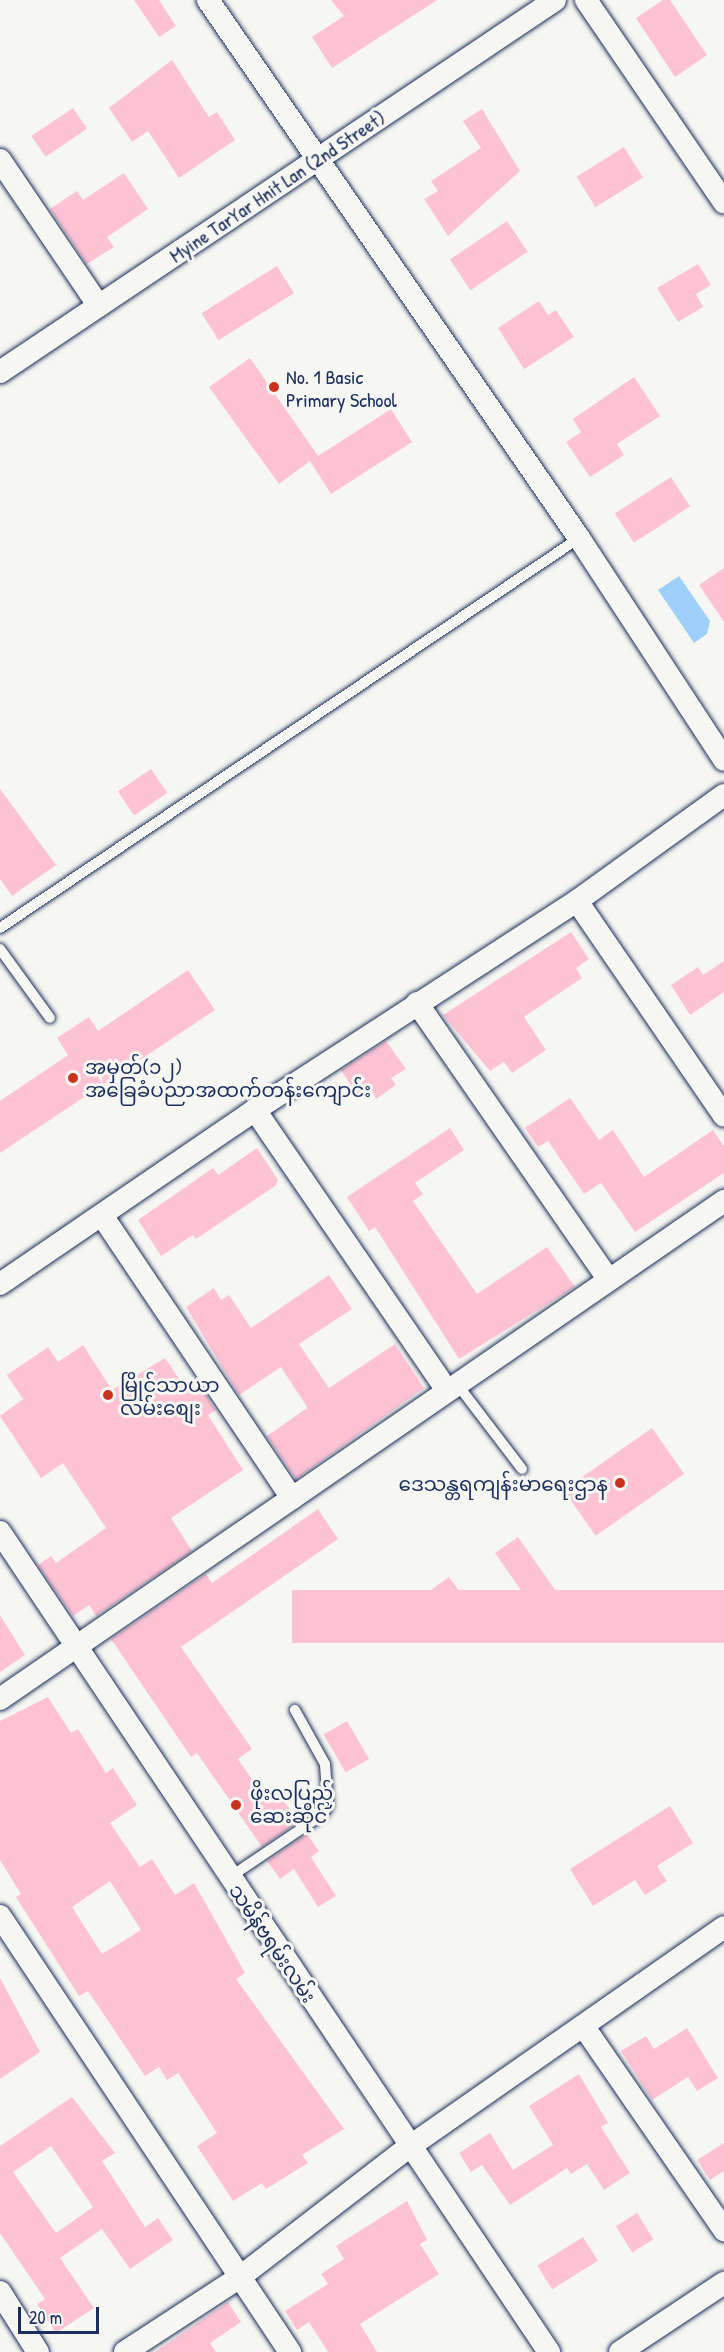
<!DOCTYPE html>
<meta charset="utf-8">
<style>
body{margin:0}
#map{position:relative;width:724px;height:2352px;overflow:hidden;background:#f6f6f2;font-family:"Patrick Hand","Noto Sans Myanmar",sans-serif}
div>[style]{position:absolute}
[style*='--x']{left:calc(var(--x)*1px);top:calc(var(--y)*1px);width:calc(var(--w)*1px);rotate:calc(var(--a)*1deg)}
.water>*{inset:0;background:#9ed0fb}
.building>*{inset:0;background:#fdc3d5;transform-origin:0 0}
.roads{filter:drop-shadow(0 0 2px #1b2f5e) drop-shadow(0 0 2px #1b2f5e)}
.lane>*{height:10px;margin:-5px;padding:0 5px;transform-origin:5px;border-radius:5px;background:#f6f6f2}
.street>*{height:22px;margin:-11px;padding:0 11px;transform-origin:11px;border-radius:11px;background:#f6f6f2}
.dots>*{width:16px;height:16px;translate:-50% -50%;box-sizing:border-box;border:3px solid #f6f6f2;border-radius:50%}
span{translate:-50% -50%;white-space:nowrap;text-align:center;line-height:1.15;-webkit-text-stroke:6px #f6f6f2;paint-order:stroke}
.street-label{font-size:20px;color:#1b2f5e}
.poi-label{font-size:20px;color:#1b2f5e}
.left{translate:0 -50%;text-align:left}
.right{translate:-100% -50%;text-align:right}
.scale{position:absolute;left:18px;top:2307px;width:81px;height:27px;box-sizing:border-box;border:3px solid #1b2f5e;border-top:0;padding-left:8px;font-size:18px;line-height:21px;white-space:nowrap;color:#1b2f5e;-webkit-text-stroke:4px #f6f6f2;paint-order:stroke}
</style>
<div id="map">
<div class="water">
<i style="clip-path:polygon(679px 576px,710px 621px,707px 634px,694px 643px,658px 590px)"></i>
</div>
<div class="building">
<i style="clip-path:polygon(134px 0,159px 0,176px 26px,159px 37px)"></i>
<i style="clip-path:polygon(331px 0,437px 0,332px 68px,312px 37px,344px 16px)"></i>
<i style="clip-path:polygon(663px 0,670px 0,707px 55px,675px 77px,636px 18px)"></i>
<i style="clip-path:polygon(172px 60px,209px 117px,217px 112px,235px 140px,179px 178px,148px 131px,132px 142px,109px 108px)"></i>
<i style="left:73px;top:108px;width:25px;height:50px;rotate:56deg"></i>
<i style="clip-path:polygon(482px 109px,520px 171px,448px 236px,424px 199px,438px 191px,431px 181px,481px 148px,463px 121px)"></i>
<i style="left:624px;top:147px;width:36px;height:56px;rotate:58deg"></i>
<i style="clip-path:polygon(124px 173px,148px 209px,107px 237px,114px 247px,87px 264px,50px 209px,77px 191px,83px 200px)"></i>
<i style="left:507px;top:221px;width:37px;height:69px;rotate:56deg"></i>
<i style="clip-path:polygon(698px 264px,711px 285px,696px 294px,703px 307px,678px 322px,657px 288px)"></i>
<i style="left:277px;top:266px;width:32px;height:89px;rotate:58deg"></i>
<i style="clip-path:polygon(539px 301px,548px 315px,556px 310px,574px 337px,524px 369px,498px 328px)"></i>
<i style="clip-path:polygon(250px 358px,318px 456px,391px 409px,412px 442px,331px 494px,310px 461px,279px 484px,209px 387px)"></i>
<i style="clip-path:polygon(634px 377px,660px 416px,617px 444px,624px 455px,590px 477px,566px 442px,581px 432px,573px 419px)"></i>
<i style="left:671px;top:477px;width:35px;height:67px;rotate:57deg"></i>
<i style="clip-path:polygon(724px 568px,724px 622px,699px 585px)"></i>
<i style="left:151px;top:769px;width:29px;height:40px;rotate:56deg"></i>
<i style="clip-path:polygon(0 789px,56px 865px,12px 896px,0 879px)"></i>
<i style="clip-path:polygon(571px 932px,589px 959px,576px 968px,582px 978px,524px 1017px,546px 1050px,512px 1073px,504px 1062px,490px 1071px,443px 1015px)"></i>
<i style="clip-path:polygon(724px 961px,724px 992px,690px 1015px,671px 985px,698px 967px,703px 975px)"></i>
<i style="clip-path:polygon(188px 970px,215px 1010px,0 1153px,0 1101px,68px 1055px,57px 1038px,89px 1017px,98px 1031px)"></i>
<i style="clip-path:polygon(386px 1041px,406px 1069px,391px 1078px,396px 1085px,376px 1099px,372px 1091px,360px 1099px,341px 1070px)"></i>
<i style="clip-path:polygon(570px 1098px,599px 1140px,613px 1130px,644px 1177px,713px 1130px,724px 1146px,724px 1173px,635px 1232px,601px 1183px,584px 1194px,548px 1141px,538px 1147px,525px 1128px)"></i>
<i style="clip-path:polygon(450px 1128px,464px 1150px,415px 1183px,423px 1194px,413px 1201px,477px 1294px,547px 1247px,575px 1287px,459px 1359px,375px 1227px,369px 1231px,347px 1197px)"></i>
<i style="clip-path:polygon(257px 1148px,278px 1180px,275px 1186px,196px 1239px,193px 1235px,161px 1256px,138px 1220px,213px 1168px,218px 1175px)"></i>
<i style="clip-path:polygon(329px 1275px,352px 1309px,299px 1344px,329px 1388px,395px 1344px,424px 1388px,296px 1479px,267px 1436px,307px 1408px,305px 1404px,281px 1367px,239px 1395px,186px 1307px,214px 1288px,221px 1300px,229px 1295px,251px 1328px)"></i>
<i style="clip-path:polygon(83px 1345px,112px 1390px,165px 1358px,188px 1392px,199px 1384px,216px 1410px,208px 1415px,243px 1470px,171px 1518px,192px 1551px,96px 1616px,89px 1605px,73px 1616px,38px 1565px,51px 1556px,56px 1563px,106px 1528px,63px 1463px,41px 1478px,0 1416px,23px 1399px,7px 1375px,48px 1347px,58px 1362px)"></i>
<i style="left:652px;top:1428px;width:56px;height:108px;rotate:55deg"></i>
<i style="clip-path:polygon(318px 1509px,338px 1539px,181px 1647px,252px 1749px,238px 1759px,269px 1804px,281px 1796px,298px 1822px,262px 1847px,197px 1753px,191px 1757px,111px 1639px,206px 1574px,212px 1583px)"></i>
<i style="left:518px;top:1537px;width:106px;height:28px;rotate:55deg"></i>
<i style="left:449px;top:1577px;width:31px;height:43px;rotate:54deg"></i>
<i style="left:724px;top:1590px;width:53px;height:432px;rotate:90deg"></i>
<i style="clip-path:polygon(0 1615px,25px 1655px,0 1672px)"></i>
<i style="clip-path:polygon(evenodd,48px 1697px,71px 1733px,78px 1729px,106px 1773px,113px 1768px,137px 1805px,110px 1823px,140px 1867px,152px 1859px,175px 1895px,194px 1883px,245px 1973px,236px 1979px,344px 2129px,302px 2155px,308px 2163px,266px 2189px,262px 2183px,233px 2201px,197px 2146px,217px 2133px,178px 2073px,167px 2080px,159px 2067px,145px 2076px,88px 1991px,79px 1996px,16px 1897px,21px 1894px,0 1860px,0 1721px,48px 1697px,110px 1881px,141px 1930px,102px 1954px,72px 1907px,110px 1881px)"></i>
<i style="left:347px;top:1721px;width:44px;height:27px;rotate:60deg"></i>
<i style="clip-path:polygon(670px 1806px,693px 1843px,657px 1866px,667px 1881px,645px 1895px,635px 1880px,593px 1906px,570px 1869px)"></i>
<i style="clip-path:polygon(307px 1834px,319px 1851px,311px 1857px,336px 1896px,318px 1907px,294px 1869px,280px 1879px,267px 1861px)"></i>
<i style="clip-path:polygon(0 1978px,40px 2052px,0 2079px)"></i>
<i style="clip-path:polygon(687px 2028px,718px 2078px,697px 2091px,688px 2077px,652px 2100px,621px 2051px,646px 2036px,654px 2049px)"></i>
<i style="clip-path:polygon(579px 2074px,608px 2123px,601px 2127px,630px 2173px,604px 2190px,587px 2164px,571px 2174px,567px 2168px,510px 2205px,482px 2165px,471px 2172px,459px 2153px,490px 2133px,513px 2170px,553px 2145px,529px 2106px)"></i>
<i style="clip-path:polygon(evenodd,72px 2097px,115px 2153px,102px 2161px,145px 2227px,158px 2218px,173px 2240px,130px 2269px,102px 2229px,60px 2258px,94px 2308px,56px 2333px,37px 2304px,45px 2299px,0 2233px,0 2146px,72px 2097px,51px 2146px,93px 2207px,56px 2233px,13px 2172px,51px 2146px)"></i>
<i style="clip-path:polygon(724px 2143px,724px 2171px,710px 2180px,697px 2160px)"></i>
<i style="clip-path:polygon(407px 2201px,427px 2240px,420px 2244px,439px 2274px,360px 2324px,377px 2352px,328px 2352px,309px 2322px,297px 2330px,285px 2311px,328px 2284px,321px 2274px,344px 2259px,336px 2246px)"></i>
<i style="left:637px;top:2213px;width:31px;height:25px;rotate:58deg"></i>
<i style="left:583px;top:2237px;width:28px;height:54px;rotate:58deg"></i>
<i style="clip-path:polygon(228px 2302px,241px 2322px,210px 2343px,216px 2352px,155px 2352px)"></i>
</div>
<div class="roads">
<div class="lane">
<i style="--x:0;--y:928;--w:698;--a:-33.96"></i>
<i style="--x:0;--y:949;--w:85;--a:54.1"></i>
<i style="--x:457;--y:1384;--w:107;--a:52.6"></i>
<i style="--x:230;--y:1877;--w:111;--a:-34"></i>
<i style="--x:322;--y:1815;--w:11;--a:-56"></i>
<i style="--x:328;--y:1806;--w:42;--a:-94.1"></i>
<i style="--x:325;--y:1764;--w:62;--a:-119.1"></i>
</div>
<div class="street">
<i style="--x:208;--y:0;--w:654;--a:55.41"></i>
<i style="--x:579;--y:538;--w:265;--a:56.8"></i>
<i style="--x:586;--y:0;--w:245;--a:55.7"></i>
<i style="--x:0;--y:160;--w:176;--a:55.9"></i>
<i style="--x:0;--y:372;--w:668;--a:-33.83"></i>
<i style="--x:577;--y:901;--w:260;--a:55.6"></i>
<i style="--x:417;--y:1003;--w:336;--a:55.3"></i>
<i style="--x:255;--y:1110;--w:340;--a:55.6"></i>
<i style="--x:103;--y:1217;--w:339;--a:56.1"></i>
<i style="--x:0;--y:1284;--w:309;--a:-34.3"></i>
<i style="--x:255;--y:1110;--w:384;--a:-33"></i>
<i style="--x:577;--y:901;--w:181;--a:-35.8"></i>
<i style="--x:0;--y:1532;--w:987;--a:56.2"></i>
<i style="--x:0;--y:1699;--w:879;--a:-34.52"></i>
<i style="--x:0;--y:1916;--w:524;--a:56.37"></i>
<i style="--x:584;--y:2027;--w:247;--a:55.4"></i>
<i style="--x:0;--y:2292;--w:71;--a:57.7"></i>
<i style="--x:125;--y:2352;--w:137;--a:-33.1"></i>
<i style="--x:240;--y:2277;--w:213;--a:-37.6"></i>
<i style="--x:409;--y:2147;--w:384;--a:-34.9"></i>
<i style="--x:620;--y:2352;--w:125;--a:-33.6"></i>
</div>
</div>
<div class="dots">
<i style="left:274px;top:387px;background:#c8321e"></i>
<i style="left:73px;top:1078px;background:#c8321e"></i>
<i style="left:108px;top:1395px;background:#c8321e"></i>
<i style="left:620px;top:1483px;background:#c8321e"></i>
<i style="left:236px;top:1805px;background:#c8321e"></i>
</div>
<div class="street-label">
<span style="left:277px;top:186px;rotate:-34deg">Myine TarYar Hnit Lan (2nd Street)</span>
<span style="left:273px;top:1943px;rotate:56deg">သမိန်ဗရမ်းလမ်း</span>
</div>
<div class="poi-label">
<span class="left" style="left:286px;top:388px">No. 1 Basic<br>Primary School</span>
<span class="left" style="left:85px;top:1078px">အမှတ်(၁၂)<br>အခြေခံပညာအထက်တန်းကျောင်း</span>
<span class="left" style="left:120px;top:1396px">မြိုင်သာယာ<br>လမ်းစျေး</span>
<span class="right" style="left:608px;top:1483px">ဒေသန္တရကျန်းမာရေးဌာန</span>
<span class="left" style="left:250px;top:1804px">ဖိုးလပြည့်<br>ဆေးဆိုင်</span>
</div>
<div class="scale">20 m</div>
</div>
